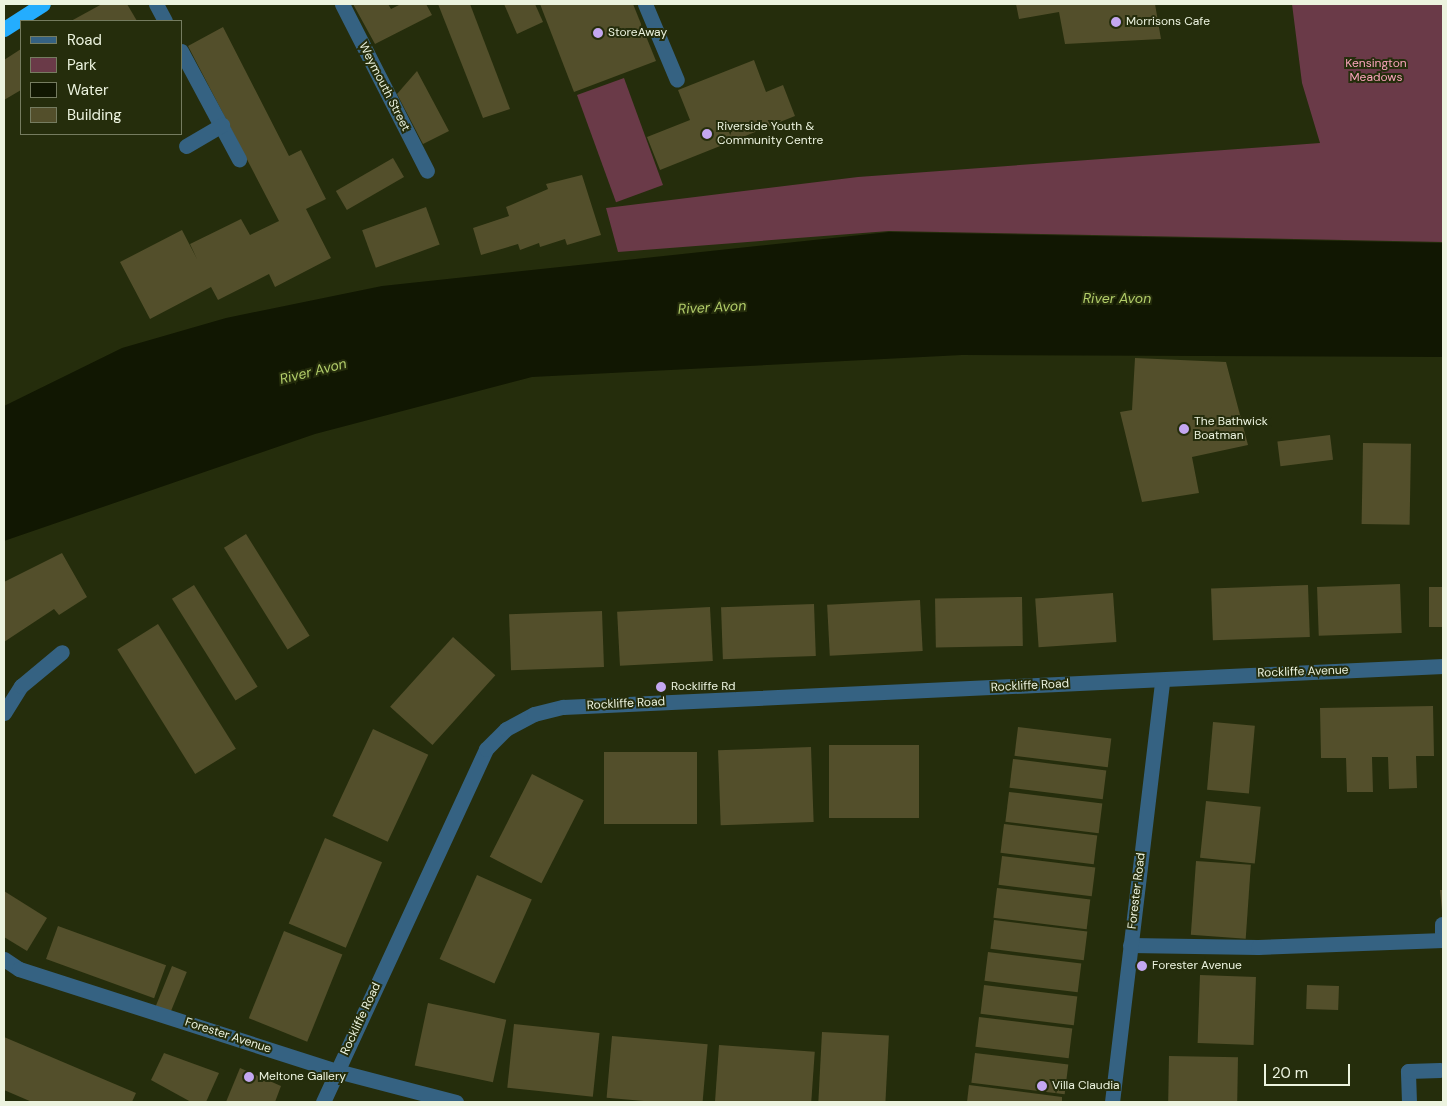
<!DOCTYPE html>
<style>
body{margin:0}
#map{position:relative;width:1447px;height:1106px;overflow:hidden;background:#252d0c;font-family:"DM Sans",sans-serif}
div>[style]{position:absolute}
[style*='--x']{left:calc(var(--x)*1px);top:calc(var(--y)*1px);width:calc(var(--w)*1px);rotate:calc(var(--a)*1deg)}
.green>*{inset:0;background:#6a3a48;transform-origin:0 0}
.water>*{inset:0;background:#111702}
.building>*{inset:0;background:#534f2b;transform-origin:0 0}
.lane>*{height:15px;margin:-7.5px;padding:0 7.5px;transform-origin:7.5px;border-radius:7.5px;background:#356282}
.street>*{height:15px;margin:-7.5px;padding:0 7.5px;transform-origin:7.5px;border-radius:7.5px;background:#356282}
.highway>*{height:15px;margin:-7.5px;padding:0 7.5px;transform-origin:7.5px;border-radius:7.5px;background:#24adfe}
.dots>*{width:14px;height:14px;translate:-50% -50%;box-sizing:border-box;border:2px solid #252d0c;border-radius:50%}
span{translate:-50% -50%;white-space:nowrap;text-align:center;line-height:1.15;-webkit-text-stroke:4px #252d0c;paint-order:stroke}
.poi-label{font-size:12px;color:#ecf3df}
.left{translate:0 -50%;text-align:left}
.park-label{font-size:12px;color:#faa4bb}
.street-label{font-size:12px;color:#ecf3df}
.water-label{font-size:14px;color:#b3ce6a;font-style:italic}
.frame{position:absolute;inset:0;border:5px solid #ecf3df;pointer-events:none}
.legend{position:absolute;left:20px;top:20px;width:162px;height:115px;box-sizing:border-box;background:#252d0c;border:1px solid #757c60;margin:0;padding:6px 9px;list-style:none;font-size:15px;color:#ecf3df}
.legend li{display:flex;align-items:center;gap:10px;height:25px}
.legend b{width:25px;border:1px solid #757c60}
.scale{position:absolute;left:1264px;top:1064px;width:86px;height:22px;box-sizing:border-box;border:2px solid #ecf3df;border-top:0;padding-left:6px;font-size:15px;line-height:18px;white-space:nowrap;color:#ecf3df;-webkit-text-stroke:4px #252d0c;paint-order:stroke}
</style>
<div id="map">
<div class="green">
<i style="clip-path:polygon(1292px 4px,1443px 4px,1443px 242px,889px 231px,618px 252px,606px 208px,858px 177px,1320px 143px,1302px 83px)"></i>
<i style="left:624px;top:78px;width:114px;height:50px;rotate:70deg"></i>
</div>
<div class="water">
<i style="clip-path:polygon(889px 232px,1443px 243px,1443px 357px,962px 355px,532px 377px,315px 434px,4px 541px,4px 406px,122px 348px,226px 318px,382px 286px)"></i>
</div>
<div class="building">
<i style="clip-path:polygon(102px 4px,127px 4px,137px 21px,71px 21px)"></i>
<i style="clip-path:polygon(353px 4px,388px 4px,391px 9px,401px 4px,426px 4px,432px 15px,375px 44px)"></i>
<i style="clip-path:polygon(438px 4px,470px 4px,510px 109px,483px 118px)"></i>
<i style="clip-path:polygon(504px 4px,535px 4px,543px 22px,517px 34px)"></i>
<i style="clip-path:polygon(540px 4px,633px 4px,656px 61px,574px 92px)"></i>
<i style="clip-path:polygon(1016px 4px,1155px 4px,1161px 39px,1065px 44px,1059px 12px,1019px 19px)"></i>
<i style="clip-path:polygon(223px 27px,289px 156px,301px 150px,326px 199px,306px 209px,331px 258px,275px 287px,269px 274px,218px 300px,211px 287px,150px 319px,120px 262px,182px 230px,197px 259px,190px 244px,241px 219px,250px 235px,279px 221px,188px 46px)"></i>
<i style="clip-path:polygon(21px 49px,21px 90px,4px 100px,4px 60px)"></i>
<i style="clip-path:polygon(754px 60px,766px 92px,783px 85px,795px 116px,660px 170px,647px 137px,690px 120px,678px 90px)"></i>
<i style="clip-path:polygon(417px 71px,449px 131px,423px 144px,397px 94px)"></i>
<i style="left:393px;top:158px;width:22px;height:66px;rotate:60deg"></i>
<i style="clip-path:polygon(582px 175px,601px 235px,567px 245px,565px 239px,540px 247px,539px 243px,520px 250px,518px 244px,481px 255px,473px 228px,509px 216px,506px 207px,548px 189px,546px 184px)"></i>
<i style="left:426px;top:207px;width:40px;height:68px;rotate:70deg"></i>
<i style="clip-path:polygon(1135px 358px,1226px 362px,1248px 445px,1192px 457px,1199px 493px,1142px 502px,1120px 412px,1132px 410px)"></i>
<i style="left:1330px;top:435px;width:25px;height:53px;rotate:83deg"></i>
<i style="left:1363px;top:443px;width:48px;height:81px;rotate:1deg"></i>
<i style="left:246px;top:534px;width:120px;height:26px;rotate:58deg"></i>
<i style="clip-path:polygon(62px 553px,87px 597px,59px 615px,54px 609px,4px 642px,4px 582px)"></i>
<i style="left:1400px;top:584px;width:49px;height:83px;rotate:88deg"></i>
<i style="left:194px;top:585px;width:120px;height:26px;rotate:58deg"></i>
<i style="left:1308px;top:585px;width:52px;height:97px;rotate:88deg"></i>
<i style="left:1429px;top:587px;width:14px;height:40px"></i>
<i style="left:1113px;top:593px;width:49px;height:78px;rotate:86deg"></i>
<i style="left:1022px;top:597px;width:49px;height:87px;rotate:89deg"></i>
<i style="left:920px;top:600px;width:51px;height:93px;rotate:87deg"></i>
<i style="left:814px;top:604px;width:52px;height:93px;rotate:88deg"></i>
<i style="left:710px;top:607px;width:54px;height:93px;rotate:87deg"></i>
<i style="left:602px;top:611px;width:56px;height:93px;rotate:88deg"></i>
<i style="left:158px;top:624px;width:147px;height:48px;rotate:58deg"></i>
<i style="left:453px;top:637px;width:57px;height:94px;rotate:42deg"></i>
<i style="clip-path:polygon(1433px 706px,1434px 756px,1416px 756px,1417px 788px,1389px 789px,1388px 757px,1372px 757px,1373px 792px,1347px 792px,1346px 758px,1321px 758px,1320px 708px)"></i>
<i style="left:1213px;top:722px;width:42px;height:68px;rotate:5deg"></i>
<i style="left:1018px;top:727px;width:94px;height:29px;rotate:7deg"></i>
<i style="left:373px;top:729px;width:61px;height:96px;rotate:25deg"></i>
<i style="left:829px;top:745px;width:90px;height:73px"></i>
<i style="left:811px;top:747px;width:75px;height:93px;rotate:88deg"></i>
<i style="left:697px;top:752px;width:72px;height:93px;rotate:90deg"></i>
<i style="left:1013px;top:759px;width:94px;height:29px;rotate:7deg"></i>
<i style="left:532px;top:774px;width:58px;height:93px;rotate:27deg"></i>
<i style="left:1009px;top:792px;width:94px;height:30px;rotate:7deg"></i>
<i style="left:1206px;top:801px;width:55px;height:57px;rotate:6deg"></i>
<i style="left:1004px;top:824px;width:94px;height:29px;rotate:7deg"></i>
<i style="left:325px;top:838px;width:62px;height:93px;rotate:23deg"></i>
<i style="left:1002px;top:856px;width:94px;height:29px;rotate:7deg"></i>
<i style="left:1196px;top:861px;width:55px;height:74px;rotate:4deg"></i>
<i style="left:477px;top:875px;width:60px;height:92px;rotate:24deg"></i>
<i style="left:997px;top:888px;width:94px;height:30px;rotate:7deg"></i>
<i style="clip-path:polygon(1440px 890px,1443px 890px,1443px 911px,1442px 911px)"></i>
<i style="clip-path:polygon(4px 891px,47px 918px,27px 951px,4px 937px)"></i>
<i style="left:994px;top:920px;width:94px;height:29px;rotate:7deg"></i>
<i style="left:58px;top:926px;width:115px;height:35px;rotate:20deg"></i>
<i style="left:284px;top:931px;width:63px;height:94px;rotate:22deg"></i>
<i style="left:988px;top:952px;width:94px;height:29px;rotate:7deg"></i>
<i style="left:172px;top:966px;width:16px;height:43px;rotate:22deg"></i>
<i style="left:1200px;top:975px;width:56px;height:68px;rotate:2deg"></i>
<i style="left:984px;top:985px;width:94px;height:29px;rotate:7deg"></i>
<i style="left:1307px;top:985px;width:32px;height:24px;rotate:2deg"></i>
<i style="left:428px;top:1003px;width:80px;height:64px;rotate:12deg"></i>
<i style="left:979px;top:1017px;width:94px;height:30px;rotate:7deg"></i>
<i style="left:514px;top:1024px;width:86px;height:64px;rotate:6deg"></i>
<i style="left:822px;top:1032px;width:67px;height:70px;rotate:3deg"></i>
<i style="left:612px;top:1036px;width:96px;height:62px;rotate:5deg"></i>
<i style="clip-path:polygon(4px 1037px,136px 1093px,132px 1102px,32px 1102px,4px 1090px)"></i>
<i style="left:719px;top:1045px;width:96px;height:57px;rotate:4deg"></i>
<i style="clip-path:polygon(164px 1053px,219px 1073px,206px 1102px,191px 1102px,151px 1080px)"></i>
<i style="left:975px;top:1053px;width:94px;height:30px;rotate:7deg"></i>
<i style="left:1169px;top:1056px;width:69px;height:46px;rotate:1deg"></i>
<i style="clip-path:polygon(240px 1068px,281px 1086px,275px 1102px,226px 1102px)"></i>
<i style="clip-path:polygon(969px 1085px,1062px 1097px,1062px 1102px,967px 1102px)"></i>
</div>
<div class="lane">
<i style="--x:645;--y:4;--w:82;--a:67.2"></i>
<i style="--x:4;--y:713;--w:32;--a:-58"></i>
<i style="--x:21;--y:686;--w:53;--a:-39.7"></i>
<i style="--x:1442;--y:940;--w:16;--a:-90"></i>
<i style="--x:1130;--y:945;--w:128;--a:0.9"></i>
<i style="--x:1258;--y:947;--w:185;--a:-2.2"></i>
</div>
<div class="street">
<i style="--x:156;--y:4;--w:19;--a:62"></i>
<i style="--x:342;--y:4;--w:187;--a:63"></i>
<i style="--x:181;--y:51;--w:123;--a:61.8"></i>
<i style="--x:186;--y:146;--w:42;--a:-30.3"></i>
<i style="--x:4;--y:959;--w:18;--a:34"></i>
<i style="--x:19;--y:969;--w:334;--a:17.8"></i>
<i style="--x:337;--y:1071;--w:123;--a:14.6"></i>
<i style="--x:323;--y:1102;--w:389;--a:-65.2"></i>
<i style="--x:486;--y:749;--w:28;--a:-45"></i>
<i style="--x:506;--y:729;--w:32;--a:-28"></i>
<i style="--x:534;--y:714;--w:30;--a:-14"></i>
<i style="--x:563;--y:707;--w:881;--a:-2.67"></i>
<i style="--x:1112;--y:1102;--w:425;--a:-83.2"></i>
<i style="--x:1409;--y:1102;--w:31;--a:-92"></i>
<i style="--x:1408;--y:1071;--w:32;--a:-2"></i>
</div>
<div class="highway">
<i style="--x:4;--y:29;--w:46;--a:-32.7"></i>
</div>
<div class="dots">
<i style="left:1116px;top:22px;background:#c4a7f1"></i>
<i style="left:598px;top:33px;background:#c4a7f1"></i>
<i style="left:707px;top:134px;background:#c4a7f1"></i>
<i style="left:1184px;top:429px;background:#c4a7f1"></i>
<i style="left:661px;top:687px;background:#c4a7f1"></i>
<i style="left:1142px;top:966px;background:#c4a7f1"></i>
<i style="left:249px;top:1077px;background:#c4a7f1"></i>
<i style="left:1042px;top:1086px;background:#c4a7f1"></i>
</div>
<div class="poi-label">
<span class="left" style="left:1126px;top:22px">Morrisons Cafe</span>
<span class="left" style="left:608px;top:33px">StoreAway</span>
<span class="left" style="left:717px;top:134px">Riverside Youth &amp;<br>Community Centre</span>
<span class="left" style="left:1194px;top:429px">The Bathwick<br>Boatman</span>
<span class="left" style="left:671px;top:687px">Rockliffe Rd</span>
<span class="left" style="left:1152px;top:966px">Forester Avenue</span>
<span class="left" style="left:259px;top:1077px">Meltone Gallery</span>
<span class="left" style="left:1052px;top:1086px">Villa Claudia</span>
</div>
<div class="park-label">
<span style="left:1376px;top:71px">Kensington<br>Meadows</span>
</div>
<div class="street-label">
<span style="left:384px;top:87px;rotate:63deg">Weymouth Street</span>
<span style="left:1303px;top:672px;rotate:-2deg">Rockliffe Avenue</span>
<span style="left:1030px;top:686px;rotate:-3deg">Rockliffe Road</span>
<span style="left:626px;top:704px;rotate:-3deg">Rockliffe Road</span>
<span style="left:1137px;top:891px;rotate:-83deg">Forester Road</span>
<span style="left:361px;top:1019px;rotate:-65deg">Rockliffe Road</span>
<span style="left:228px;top:1036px;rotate:18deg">Forester Avenue</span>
</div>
<div class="water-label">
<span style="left:1117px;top:298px">River Avon</span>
<span style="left:712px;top:307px;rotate:-3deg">River Avon</span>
<span style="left:313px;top:371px;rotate:-14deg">River Avon</span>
</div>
<div class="frame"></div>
<ul class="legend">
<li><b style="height:6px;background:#356282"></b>Road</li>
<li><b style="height:14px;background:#6a3a48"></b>Park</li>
<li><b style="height:14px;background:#111702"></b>Water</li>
<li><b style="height:14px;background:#534f2b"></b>Building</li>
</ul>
<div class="scale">20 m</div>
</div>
